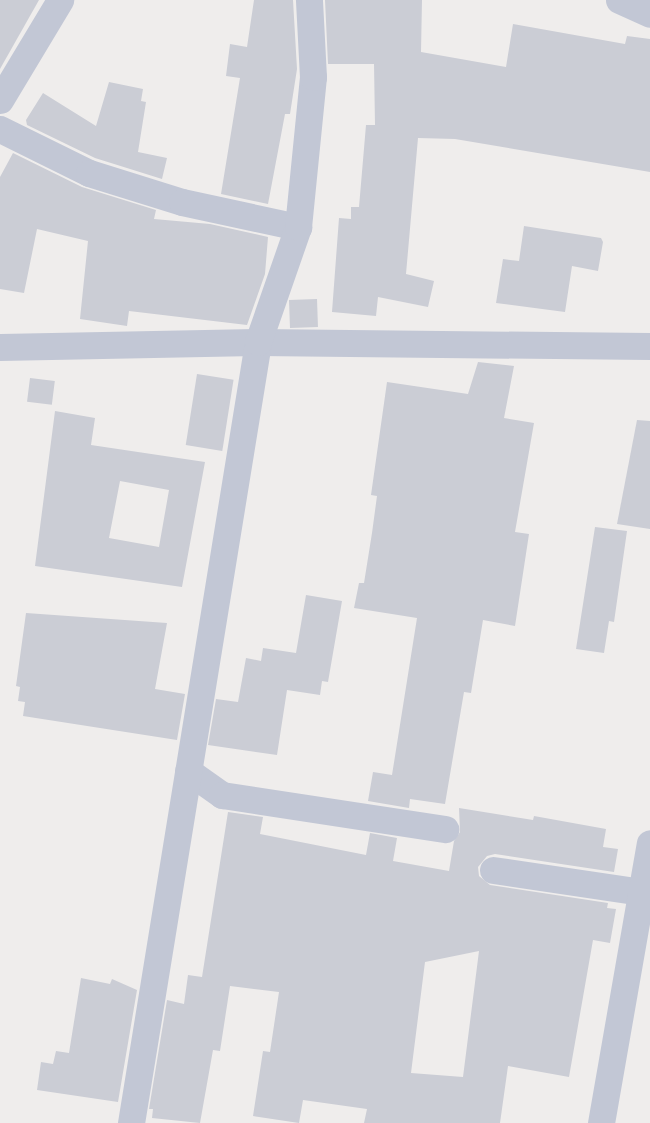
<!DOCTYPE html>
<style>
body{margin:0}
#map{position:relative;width:650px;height:1123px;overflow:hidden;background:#efedec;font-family:Helvetica,sans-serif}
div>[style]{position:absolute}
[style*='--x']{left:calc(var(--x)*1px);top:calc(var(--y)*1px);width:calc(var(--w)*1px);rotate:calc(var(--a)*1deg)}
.building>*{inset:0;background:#cbcdd5;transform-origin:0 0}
.street>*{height:27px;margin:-13.5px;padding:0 13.5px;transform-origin:13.5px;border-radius:13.5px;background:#c2c7d5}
span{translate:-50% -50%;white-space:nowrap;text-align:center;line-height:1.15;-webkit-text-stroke:5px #fff;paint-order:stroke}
</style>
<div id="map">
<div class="building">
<i style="clip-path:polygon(0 0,39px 0,0 69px)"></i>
<i style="clip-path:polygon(254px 0,293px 0,297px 69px,290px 114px,285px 114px,268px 204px,221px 194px,240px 78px,226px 76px,230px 44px,247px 47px)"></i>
<i style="clip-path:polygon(325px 0,422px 0,421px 52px,506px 67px,513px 24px,625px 44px,627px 36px,650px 39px,650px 172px,455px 139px,418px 138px,406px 274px,434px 281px,428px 307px,378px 297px,376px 316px,332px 312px,339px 218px,351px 219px,351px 207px,359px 207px,366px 125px,375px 125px,374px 64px,328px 64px)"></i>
<i style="clip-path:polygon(109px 82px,143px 89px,141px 101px,146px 102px,138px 152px,167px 158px,162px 179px,95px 158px,27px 125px,26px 120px,43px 93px,96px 126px)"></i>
<i style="clip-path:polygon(13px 153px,82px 187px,156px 210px,154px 219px,210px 224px,268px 237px,265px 274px,247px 325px,129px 311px,127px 326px,80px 319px,88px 241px,37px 229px,24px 293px,0 289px,0 177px)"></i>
<i style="clip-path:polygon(524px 226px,601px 238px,603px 242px,598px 271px,572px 266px,565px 312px,496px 303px,503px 259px,519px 261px)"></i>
<i style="left:317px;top:299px;width:28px;height:28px;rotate:88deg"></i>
<i style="clip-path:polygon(478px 362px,514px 366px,504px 418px,534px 423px,515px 532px,529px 534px,515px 626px,483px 620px,471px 693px,464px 692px,445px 804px,410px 799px,409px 808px,368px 801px,373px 772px,392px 775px,417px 618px,354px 608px,359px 583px,364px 583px,372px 533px,377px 496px,371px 495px,387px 382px,468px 394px)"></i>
<i style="left:197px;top:374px;width:37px;height:72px;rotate:9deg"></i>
<i style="left:30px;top:378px;width:25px;height:24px;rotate:7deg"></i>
<i style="clip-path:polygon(evenodd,55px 411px,95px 418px,91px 445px,205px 462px,182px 587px,35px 566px,55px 411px,120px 481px,169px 490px,159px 547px,109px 538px,120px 481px)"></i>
<i style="clip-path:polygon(637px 420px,650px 421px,650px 529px,617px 524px)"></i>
<i style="clip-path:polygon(595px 527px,627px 531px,614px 622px,609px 621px,604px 653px,576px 649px)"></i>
<i style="clip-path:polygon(306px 595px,342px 601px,328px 682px,322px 681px,320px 695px,287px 690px,277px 755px,208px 745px,216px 699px,238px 702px,246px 658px,261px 661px,263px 648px,296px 653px)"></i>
<i style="clip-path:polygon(26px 613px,167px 623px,155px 689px,185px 694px,177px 740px,23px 716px,25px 702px,18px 701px,20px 687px,16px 686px)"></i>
<i style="clip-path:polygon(evenodd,459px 808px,533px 820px,534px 816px,606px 829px,603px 847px,618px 849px,614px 872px,495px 854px,487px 856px,478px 867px,479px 876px,490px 885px,608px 903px,607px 908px,616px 909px,610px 943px,593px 940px,569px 1077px,508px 1066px,500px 1123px,364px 1123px,367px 1109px,303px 1100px,299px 1123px,253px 1116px,263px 1051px,270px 1052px,279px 992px,230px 986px,220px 1051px,213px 1050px,200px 1123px,152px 1118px,153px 1109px,149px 1109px,167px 1000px,184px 1004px,188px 975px,202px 977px,228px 812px,263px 817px,260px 834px,366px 855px,370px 833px,397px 838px,393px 861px,449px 871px,454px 841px,460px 832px,459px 808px,479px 951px,463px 1077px,411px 1073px,425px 962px,479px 951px)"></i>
<i style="clip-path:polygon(81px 978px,110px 984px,112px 979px,137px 990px,118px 1102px,37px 1090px,41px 1062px,53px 1064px,56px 1051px,69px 1053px)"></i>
</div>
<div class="street">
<i style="--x:619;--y:0;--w:34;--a:24"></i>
<i style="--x:0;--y:100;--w:117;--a:-59"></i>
<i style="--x:0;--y:129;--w:99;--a:26.3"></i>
<i style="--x:89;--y:173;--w:97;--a:17.3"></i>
<i style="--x:182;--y:202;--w:119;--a:12.2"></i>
<i style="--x:0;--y:347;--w:258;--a:-1.1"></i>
<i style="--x:258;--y:342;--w:392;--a:0.6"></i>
<i style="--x:188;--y:771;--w:42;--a:35.2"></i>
<i style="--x:222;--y:795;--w:226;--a:8.7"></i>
<i style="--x:493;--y:870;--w:151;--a:8.4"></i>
<i style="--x:131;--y:1123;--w:791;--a:-80.76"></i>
<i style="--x:258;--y:342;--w:122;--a:-70.8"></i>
<i style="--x:298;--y:227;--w:151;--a:-84.3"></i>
<i style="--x:313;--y:77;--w:77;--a:-93"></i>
<i style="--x:601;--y:1123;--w:284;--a:-80.1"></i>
</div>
</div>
